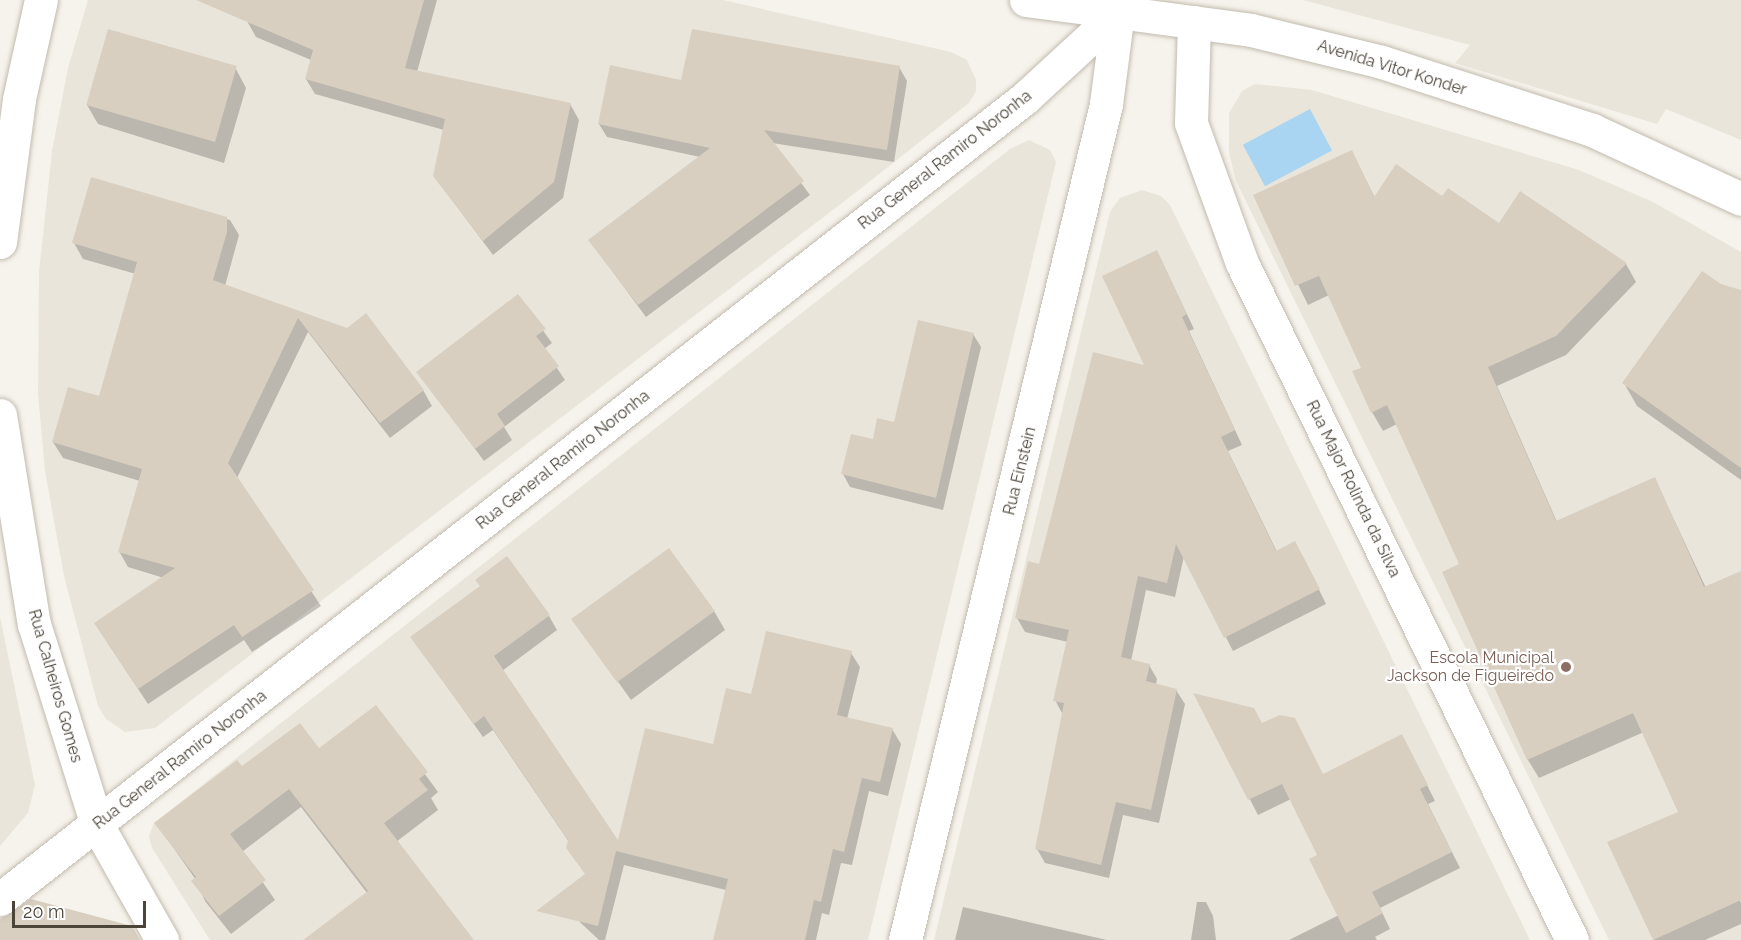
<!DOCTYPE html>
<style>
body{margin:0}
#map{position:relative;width:1741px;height:940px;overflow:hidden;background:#f6f3ec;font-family:Raleway,sans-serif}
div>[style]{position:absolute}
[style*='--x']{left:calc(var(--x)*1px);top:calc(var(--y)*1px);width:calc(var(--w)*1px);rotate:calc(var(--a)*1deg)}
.residential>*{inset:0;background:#eae5da}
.water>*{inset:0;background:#a9d4f2;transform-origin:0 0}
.shadow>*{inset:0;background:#0003}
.building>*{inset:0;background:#d8cfc1;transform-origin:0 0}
.roads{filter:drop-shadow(0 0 2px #c2bbae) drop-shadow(0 0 2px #c2bbae)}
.minor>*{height:33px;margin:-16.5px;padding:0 16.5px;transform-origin:16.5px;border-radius:16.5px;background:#fff}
.tertiary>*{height:33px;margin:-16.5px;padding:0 16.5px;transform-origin:16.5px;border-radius:16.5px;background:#fff}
.dots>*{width:16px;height:16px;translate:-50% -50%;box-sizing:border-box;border:3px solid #fff;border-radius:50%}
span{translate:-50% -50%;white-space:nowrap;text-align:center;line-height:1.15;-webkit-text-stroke:4.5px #fff;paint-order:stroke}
.street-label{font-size:16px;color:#4b4439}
.education-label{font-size:16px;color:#785e54}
.right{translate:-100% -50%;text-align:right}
.scale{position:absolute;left:12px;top:901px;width:134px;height:27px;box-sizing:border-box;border:3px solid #4b4439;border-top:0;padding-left:8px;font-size:18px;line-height:21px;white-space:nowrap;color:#4b4439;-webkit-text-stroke:4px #fff;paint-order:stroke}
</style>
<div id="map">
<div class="residential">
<i style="clip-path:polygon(88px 0,723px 0,951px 52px,967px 60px,976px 80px,976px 91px,969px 103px,855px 193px,155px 728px,125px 732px,106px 719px,98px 706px,64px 576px,45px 471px,38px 394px,39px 272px,52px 151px,68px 68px)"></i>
<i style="clip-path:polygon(1303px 0,1741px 0,1741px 140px,1666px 109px,1657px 124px,1455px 63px,1470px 45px)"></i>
<i style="clip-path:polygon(1255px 84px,1312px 90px,1579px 170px,1653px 202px,1741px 252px,1741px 940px,1609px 940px,1236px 181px,1229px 153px,1229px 113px,1242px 91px)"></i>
<i style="clip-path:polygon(1029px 140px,1050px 150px,1056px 162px,868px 940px,210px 940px,152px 848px,149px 836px,154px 823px,1010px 149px)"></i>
<i style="clip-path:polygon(1142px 190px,1161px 196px,1170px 205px,1530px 940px,934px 940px,1110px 212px,1120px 198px)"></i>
<i style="clip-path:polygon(0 617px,35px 785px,28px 813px,0 846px)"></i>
</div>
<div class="water">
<i style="left:1310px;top:109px;width:47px;height:76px;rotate:62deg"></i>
</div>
<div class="shadow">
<i style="clip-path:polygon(219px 0,437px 0,417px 72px,570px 104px,579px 120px,563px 198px,493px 255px,434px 176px,444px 130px,315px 94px,306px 79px,311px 60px,256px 37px,247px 21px)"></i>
<i style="clip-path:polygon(899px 67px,907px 81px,894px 162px,772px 143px,810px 195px,646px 317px,590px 241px,700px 157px,607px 137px,599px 124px,682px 82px)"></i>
<i style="clip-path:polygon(236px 69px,246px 88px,224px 163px,98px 124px,87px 105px)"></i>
<i style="clip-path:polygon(1352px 152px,1375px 198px,1443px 198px,1499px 225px,1626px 264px,1636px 282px,1566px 355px,1497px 386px,1557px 522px,1655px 479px,1706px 588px,1741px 572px,1741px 883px,1733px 886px,1741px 903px,1741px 924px,1705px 940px,1654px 940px,1609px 843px,1680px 812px,1644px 732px,1539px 778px,1528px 760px,1444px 573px,1461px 565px,1397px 424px,1383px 431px,1372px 412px,1363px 368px,1329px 295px,1308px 305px,1255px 196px)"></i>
<i style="clip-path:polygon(92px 179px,230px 220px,239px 235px,225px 286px,347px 329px,423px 390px,432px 406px,390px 438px,308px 332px,237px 478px,321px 606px,252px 652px,244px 640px,148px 704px,105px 639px,164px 578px,128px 567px,119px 551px,140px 481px,63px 458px,53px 442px,100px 398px,136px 274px,83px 259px,74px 243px)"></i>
<i style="clip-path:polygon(1164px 266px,1194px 329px,1189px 331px,1242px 445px,1228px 451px,1277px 552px,1303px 557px,1326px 604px,1233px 651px,1184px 556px,1175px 597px,1146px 590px,1131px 661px,1149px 665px,1157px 679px,1156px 685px,1176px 690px,1185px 704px,1159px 823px,1123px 815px,1109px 878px,1045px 863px,1037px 849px,1063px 715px,1055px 700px,1068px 642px,1025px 632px,1017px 618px,1040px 565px,1147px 367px)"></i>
<i style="clip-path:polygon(1720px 286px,1741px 291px,1741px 480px,1637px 406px,1624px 383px)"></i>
<i style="clip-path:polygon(518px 296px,552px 343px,544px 349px,565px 380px,504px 427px,512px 440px,484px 461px,418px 372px)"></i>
<i style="clip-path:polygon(973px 334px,981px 347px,943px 510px,850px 487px,843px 474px,895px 423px)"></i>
<i style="clip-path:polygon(714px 611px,725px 630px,631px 700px,574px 620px)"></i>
<i style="clip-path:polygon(549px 616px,557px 630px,502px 671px,619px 843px,714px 746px,752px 696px,851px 653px,860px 667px,847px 719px,892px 729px,901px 744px,888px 796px,869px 791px,852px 865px,841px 863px,829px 915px,822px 913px,816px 940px,714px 940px,726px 890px,624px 865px,605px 940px,599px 940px,567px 910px,586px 875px,568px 848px,569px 842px,493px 730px,483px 737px,412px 638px)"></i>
<i style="clip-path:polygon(1196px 695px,1262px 725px,1323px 775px,1410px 751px,1435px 801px,1428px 804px,1460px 868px,1380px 908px,1390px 929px,1375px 937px,1377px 940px,1289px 940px,1339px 915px,1319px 856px,1291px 799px,1258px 815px)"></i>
<i style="clip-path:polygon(376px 707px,438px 792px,431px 798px,438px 810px,396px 842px,472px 940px,305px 940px,367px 893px,301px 807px,242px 852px,275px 900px,231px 934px,205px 901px,196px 880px,156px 823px,242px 769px,319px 750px)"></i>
<i style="clip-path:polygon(1197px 902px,1206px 902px,1213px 916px,1216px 940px,1191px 940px)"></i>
<i style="clip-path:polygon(963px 907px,1107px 940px,955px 940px)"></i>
</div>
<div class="building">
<i style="clip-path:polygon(196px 0,424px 0,405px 68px,571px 103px,554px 182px,483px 241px,433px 176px,445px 119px,305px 79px,313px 50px)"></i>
<i style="left:108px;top:29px;width:134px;height:79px;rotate:16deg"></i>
<i style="clip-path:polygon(692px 29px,900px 66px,887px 150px,764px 130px,804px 181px,638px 305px,588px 240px,710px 148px,598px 124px,610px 65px,681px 80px)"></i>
<i style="clip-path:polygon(1352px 150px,1374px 197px,1396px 164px,1442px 196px,1448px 188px,1499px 223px,1520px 191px,1627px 263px,1556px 336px,1488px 367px,1556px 521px,1655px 477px,1704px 587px,1741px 571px,1741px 900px,1653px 940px,1607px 842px,1678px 812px,1633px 713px,1527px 760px,1442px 572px,1459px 564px,1387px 405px,1371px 413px,1352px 371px,1361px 368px,1319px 276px,1295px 286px,1253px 195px)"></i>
<i style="clip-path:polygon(91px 177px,227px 217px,227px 232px,213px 280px,347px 328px,366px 313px,424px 390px,380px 423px,298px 318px,228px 463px,314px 590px,242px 637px,234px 625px,138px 689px,94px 623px,175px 568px,118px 552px,142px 469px,52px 442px,68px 387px,99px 396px,137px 262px,72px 243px)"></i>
<i style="clip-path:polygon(1157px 250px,1187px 314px,1182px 317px,1235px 430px,1221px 437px,1276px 551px,1295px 541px,1320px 589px,1224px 638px,1176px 544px,1167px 583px,1138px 576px,1121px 657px,1150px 664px,1146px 681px,1177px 689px,1151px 810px,1116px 802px,1101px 865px,1035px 849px,1064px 703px,1053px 701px,1069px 630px,1015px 618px,1028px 561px,1039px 564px,1093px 352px,1144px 365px,1102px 276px)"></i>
<i style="clip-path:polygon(1702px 271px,1721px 284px,1741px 290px,1741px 468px,1622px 383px)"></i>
<i style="clip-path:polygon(518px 294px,546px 329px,536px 336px,559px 366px,497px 414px,505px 426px,475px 449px,416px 372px)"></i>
<i style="clip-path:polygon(918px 320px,974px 333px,936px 498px,841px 474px,851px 434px,873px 439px,877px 418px,894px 422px)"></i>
<i style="left:669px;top:548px;width:78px;height:121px;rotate:54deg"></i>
<i style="clip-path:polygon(507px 556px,550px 615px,494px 656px,618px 840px,645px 728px,713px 744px,726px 688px,751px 694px,766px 631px,852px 651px,837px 715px,893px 728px,880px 782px,862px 778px,844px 852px,833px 849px,821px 902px,814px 900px,805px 940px,713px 940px,728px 879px,616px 851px,598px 926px,536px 911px,585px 874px,566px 848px,568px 840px,484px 716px,474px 724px,410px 637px,480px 586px,475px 580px)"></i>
<i style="clip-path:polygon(1193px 693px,1254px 708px,1262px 723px,1280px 715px,1295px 718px,1323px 774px,1402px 734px,1428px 785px,1420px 789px,1452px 852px,1372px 892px,1383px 913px,1346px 933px,1309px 859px,1317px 855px,1282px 784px,1248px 800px)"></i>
<i style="clip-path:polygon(376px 705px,428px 772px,419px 779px,428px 790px,384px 823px,474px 940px,303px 940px,368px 891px,289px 789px,230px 834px,266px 880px,219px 916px,191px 881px,196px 877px,154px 823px,237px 760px,242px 766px,300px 723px,319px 748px)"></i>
<i style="clip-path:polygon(31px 899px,132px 926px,140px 940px,0 940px,0 919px)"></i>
</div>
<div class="roads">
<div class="minor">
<i style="--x:1026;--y:0;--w:93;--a:7.4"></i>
<i style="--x:1194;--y:22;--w:101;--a:91.7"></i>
<i style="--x:1191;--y:123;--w:149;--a:70"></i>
<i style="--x:1242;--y:263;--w:753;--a:64.01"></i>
<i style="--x:0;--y:242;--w:144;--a:-82.4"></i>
<i style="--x:19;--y:99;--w:101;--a:-77.5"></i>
<i style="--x:0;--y:415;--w:212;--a:80.8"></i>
<i style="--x:34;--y:624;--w:211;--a:72.6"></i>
<i style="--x:97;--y:825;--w:132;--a:60.5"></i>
<i style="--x:0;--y:899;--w:1302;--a:-38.01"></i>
<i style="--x:1026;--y:97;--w:125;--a:-42.7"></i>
<i style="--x:905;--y:940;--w:860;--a:-76.48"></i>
<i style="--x:1106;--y:104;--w:93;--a:-82.6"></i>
</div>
<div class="tertiary">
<i style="--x:1121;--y:0;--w:12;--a:104"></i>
<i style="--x:1118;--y:12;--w:134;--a:7.7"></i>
<i style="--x:1251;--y:30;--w:135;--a:13.7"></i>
<i style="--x:1382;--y:62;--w:221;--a:17.9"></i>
<i style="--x:1592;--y:130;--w:164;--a:24.8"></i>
</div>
</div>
<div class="dots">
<i style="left:1566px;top:667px;background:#8d6e63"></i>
</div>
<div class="street-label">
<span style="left:1392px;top:68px;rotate:17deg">Avenida Vitor Konder</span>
<span style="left:945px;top:160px;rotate:-38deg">Rua General Ramiro Noronha</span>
<span style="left:563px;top:460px;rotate:-38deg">Rua General Ramiro Noronha</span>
<span style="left:1020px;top:471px;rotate:-76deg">Rua Einstein</span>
<span style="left:1353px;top:489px;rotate:64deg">Rua Major Rolinda da Silva</span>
<span style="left:55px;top:686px;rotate:74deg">Rua Calheiros Gomes</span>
<span style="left:180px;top:760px;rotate:-38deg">Rua General Ramiro Noronha</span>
</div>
<div class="education-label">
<span class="right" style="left:1554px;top:667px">Escola Municipal<br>Jackson de Figueiredo</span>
</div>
<div class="scale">20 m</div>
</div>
